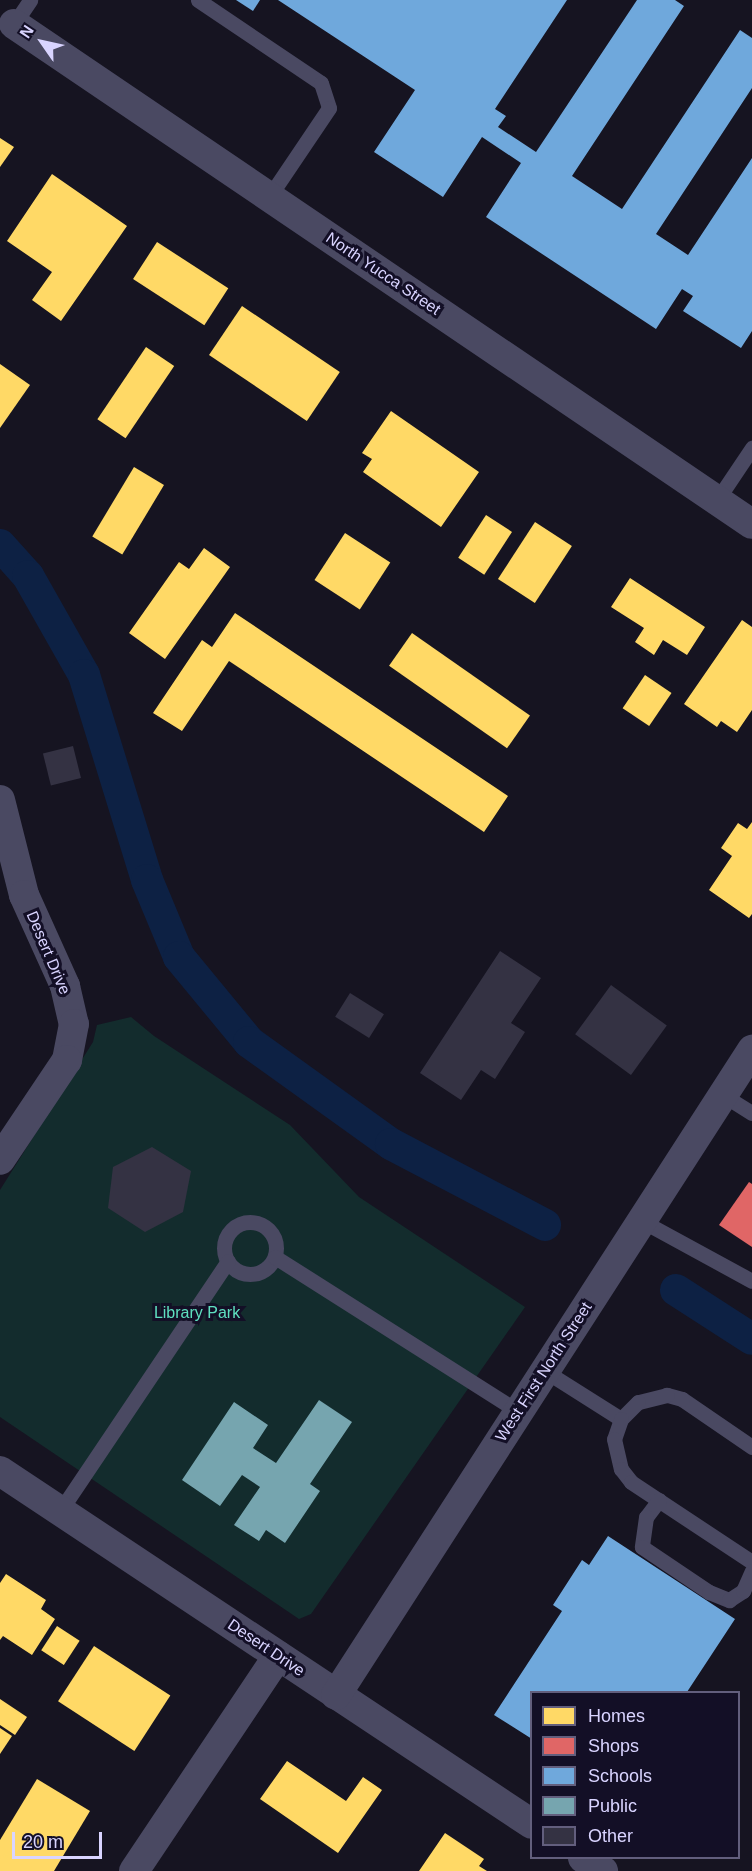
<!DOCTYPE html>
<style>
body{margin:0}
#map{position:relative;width:752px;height:1871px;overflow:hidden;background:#161421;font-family:Arial,sans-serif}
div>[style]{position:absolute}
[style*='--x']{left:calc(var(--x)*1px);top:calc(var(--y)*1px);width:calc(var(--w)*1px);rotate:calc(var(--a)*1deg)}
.green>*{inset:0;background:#132c2d}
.homes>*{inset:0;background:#ffd966;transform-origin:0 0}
.shops>*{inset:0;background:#e06666}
.schools>*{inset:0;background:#6fa8dc}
.public>*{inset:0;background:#76a5af}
.canal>*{height:32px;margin:-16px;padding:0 16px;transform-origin:16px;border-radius:16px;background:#0d2144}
.building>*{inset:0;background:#343243;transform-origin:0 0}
.lane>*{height:15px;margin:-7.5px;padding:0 7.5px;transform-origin:7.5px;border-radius:7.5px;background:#4a4962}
.lane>.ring{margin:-7.5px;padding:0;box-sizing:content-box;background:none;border:15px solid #4a4962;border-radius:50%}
.street>*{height:30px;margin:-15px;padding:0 15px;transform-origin:15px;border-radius:15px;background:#4a4962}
span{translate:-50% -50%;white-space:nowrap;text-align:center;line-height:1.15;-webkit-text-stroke:6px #130f26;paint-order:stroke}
.street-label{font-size:16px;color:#d9d4ff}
.park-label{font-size:16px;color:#5fe0c0}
.legend{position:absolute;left:530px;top:1691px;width:210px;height:168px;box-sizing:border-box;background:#130f26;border:2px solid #625e7d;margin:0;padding:8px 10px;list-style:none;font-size:18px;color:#d9d4ff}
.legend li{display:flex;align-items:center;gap:12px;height:30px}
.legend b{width:30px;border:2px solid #625e7d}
.north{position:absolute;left:12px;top:12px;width:60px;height:60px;-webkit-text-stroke:4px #130f26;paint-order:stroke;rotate:304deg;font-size:16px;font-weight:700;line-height:24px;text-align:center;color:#d9d4ff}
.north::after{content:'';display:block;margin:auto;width:21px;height:27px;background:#d9d4ff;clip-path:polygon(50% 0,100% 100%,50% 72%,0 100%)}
.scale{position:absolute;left:12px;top:1832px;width:90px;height:27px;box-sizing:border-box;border:3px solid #d9d4ff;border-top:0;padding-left:8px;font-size:18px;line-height:21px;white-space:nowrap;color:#d9d4ff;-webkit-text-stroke:4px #130f26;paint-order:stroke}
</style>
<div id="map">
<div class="green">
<i style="clip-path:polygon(131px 1017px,154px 1036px,290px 1125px,359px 1197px,525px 1307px,311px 1614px,299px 1619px,0 1417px,0 1190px,93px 1042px,97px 1025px)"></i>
</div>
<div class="homes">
<i style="clip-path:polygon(0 138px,14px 147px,0 167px)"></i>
<i style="clip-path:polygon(52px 174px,127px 226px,61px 321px,32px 300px,52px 272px,7px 241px)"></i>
<i style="left:157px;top:242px;width:85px;height:44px;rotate:33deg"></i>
<i style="left:242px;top:306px;width:118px;height:59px;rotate:34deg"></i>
<i style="left:146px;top:347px;width:34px;height:87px;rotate:34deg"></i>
<i style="clip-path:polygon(0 364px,30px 385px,0 428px)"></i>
<i style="clip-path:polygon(391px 411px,479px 472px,441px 527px,363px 472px,372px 459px,362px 453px)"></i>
<i style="left:134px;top:467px;width:35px;height:81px;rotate:31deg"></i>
<i style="left:486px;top:515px;width:31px;height:51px;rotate:33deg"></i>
<i style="left:535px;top:522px;width:44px;height:68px;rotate:33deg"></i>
<i style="left:345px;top:533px;width:54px;height:56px;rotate:33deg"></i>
<i style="clip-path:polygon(204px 548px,230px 567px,165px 659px,129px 633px,179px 562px,189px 569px)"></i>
<i style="clip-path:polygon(630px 578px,705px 627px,687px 655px,663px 640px,654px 655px,635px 642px,644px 628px,611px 607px)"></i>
<i style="clip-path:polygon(235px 613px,508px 796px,484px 832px,229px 661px,182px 731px,153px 713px,202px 640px,212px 647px)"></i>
<i style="clip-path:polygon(742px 620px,752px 627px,752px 710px,737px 732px,721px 721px,717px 727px,684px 704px)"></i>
<i style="left:412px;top:633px;width:144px;height:40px;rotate:35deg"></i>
<i style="left:645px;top:675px;width:32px;height:40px;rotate:34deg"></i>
<i style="clip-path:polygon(752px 822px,752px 914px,749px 918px,709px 890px,732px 856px,721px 848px,738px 823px,747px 829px)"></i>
<i style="clip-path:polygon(6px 1574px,46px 1600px,41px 1609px,55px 1619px,32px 1655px,3px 1636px,0 1640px,0 1583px)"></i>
<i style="left:57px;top:1626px;width:27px;height:29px;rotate:33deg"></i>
<i style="left:94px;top:1646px;width:91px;height:66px;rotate:33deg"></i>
<i style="clip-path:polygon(0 1699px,27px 1717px,15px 1735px,0 1725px)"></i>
<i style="clip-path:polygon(0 1728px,12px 1736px,0 1754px)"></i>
<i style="clip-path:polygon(287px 1761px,346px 1801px,363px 1777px,382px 1790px,338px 1853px,260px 1799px)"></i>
<i style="clip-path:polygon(37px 1779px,90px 1811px,54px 1871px,0 1871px,0 1840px)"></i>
<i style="clip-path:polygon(445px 1833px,484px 1859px,479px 1866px,487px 1871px,419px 1871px)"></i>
</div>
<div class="shops">
<i style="clip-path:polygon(749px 1182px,752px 1184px,752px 1247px,719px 1225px)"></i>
</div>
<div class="schools">
<i style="clip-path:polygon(236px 0,260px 0,253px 11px)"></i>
<i style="clip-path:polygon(278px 0,567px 0,495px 109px,506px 116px,498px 127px,536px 152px,637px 0,675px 0,684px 6px,572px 176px,622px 209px,740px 30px,752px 38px,752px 88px,656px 234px,688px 255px,752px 158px,752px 331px,741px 348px,683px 311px,693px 296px,682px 289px,656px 329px,486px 217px,521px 163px,482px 137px,443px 197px,374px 152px,415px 90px)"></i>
<i style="clip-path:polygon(608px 1536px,735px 1619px,687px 1692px,532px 1692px,532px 1739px,494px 1715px,562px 1611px,553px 1605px,582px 1560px,589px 1565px)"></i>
</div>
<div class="public">
<i style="clip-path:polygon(319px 1400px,352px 1422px,310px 1484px,320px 1491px,285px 1543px,266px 1530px,259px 1541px,234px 1525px,260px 1487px,242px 1475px,220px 1506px,182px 1480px,234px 1402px,268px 1425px,253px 1448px,276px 1463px)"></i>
</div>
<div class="canal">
<i style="--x:0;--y:545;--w:42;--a:47.9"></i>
<i style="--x:28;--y:576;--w:114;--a:60.5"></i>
<i style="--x:84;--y:675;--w:214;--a:72.9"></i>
<i style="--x:147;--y:880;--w:83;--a:67.4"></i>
<i style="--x:179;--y:957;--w:110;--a:50.5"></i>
<i style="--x:249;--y:1042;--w:175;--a:35.7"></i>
<i style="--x:391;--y:1144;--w:174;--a:27.7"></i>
<i style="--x:676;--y:1290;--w:90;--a:32.8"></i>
</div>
<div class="building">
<i style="left:73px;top:746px;width:33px;height:31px;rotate:76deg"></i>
<i style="clip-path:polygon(500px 951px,541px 978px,511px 1023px,525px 1032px,495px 1079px,481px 1070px,461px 1100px,420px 1073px)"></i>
<i style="left:611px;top:985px;width:69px;height:61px;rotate:36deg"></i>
<i style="left:350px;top:993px;width:40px;height:28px;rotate:32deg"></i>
<i style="clip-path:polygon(152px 1147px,191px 1171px,183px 1212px,145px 1232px,108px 1208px,113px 1167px)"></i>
</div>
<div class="lane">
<i style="--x:198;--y:0;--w:148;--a:34"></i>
<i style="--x:321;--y:83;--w:26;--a:72"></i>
<i style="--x:329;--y:108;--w:107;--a:124"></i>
<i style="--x:14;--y:24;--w:29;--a:-56"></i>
<i style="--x:717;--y:500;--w:63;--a:-56.1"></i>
<i style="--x:723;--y:1095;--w:34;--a:32"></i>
<i style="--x:642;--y:1221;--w:125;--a:28.6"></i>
<i class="ring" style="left:224px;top:1222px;width:37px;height:37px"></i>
<i style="--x:275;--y:1257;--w:289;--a:32.4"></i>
<i style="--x:545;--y:1371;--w:90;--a:32.3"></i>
<i style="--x:752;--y:1447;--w:85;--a:-145.6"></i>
<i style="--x:682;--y:1399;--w:16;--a:-165"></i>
<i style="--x:667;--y:1395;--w:30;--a:166"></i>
<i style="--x:638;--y:1402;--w:24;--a:135"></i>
<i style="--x:621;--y:1419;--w:21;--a:109"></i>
<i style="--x:614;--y:1439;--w:31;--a:77"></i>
<i style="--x:621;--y:1469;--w:16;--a:52"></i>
<i style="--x:631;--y:1482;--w:145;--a:33.5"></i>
<i style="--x:659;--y:1500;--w:21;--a:127"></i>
<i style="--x:646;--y:1517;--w:30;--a:98"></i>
<i style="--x:642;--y:1547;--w:81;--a:33.9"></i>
<i style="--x:709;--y:1592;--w:22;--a:22"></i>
<i style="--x:729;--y:1600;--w:17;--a:-33"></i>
<i style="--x:743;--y:1591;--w:22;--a:-66"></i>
<i style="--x:60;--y:1511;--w:301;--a:-56.1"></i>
</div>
<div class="street">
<i style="--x:14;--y:24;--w:891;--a:34.12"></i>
<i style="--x:0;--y:800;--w:98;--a:75.8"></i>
<i style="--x:24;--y:895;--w:100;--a:65.7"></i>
<i style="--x:65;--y:986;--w:39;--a:77"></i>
<i style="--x:74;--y:1024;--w:37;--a:101"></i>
<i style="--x:67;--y:1060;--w:120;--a:123.8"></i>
<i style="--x:0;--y:1471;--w:638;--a:33.57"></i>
<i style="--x:336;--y:1695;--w:768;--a:-57.18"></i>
<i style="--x:583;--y:1858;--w:24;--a:33"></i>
<i style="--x:134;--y:1871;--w:259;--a:-56.2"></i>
</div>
<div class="street-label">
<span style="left:383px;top:274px;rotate:34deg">North Yucca Street</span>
<span style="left:48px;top:953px;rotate:67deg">Desert Drive</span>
<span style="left:544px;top:1372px;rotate:-57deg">West First North Street</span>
<span style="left:266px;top:1648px;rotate:34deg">Desert Drive</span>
</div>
<div class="park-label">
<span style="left:197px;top:1313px">Library Park</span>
</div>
<ul class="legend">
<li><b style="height:16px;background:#ffd966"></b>Homes</li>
<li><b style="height:16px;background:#e06666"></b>Shops</li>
<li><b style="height:16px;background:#6fa8dc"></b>Schools</li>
<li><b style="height:16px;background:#76a5af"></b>Public</li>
<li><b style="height:16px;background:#343243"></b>Other</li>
</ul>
<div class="north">N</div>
<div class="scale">20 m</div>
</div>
